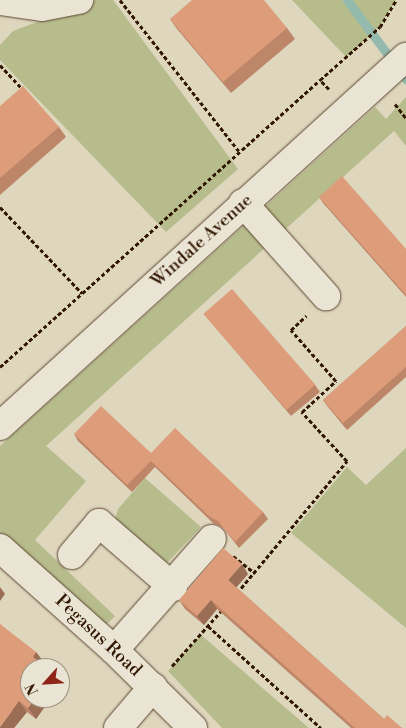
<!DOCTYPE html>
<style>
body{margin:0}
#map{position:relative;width:406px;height:728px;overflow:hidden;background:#ded6bd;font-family:"Libre Bodoni",serif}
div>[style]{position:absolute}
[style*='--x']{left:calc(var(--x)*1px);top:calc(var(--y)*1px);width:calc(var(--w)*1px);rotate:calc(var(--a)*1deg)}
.green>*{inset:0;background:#b7bc8d}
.stream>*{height:9px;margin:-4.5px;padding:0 4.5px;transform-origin:4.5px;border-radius:4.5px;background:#94b9ad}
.path>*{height:3px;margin-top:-1.5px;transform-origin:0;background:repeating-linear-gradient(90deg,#311701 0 4px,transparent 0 6.5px)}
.roads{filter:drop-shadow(0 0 1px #5c4730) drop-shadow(0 0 1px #5c4730)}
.minor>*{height:28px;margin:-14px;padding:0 14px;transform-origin:14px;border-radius:14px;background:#eae4d4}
.wall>*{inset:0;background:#be8669}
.shaded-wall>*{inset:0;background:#9b6d55}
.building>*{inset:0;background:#dd9c7a;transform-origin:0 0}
span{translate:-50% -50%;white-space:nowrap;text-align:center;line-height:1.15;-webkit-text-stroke:5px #eae4d4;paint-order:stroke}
.street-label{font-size:18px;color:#311701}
.north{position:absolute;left:20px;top:658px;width:50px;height:50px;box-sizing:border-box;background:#eae4d4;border:1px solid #a09280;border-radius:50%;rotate:244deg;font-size:14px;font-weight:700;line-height:20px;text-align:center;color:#311701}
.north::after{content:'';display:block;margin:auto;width:18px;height:22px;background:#8f2418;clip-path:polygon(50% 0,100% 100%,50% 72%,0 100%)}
</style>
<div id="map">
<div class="green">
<i style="clip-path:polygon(96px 0,113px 0,238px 169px,166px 232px,0 60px,0 45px,13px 31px)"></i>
<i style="clip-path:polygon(292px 0,396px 0,380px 27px,346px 57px)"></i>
<i style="clip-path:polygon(406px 97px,406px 146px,394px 131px,46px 446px,86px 481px,35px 540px,115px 616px,105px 626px,0 534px,0 446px,375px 107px,386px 119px)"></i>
<i style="clip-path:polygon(406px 448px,406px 628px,291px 533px,347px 467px,366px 485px)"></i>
<i style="clip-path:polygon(145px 478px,201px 527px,163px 567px,114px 524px,118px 509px)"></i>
<i style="clip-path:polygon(201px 635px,309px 728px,222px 728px,168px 671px)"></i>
</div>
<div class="stream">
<i style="--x:347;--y:0;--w:99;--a:53.2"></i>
</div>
<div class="path">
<i style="--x:120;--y:0;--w:192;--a:51.8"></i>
<i style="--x:0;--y:65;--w:35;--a:47"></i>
<i style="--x:329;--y:89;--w:13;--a:-135"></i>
<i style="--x:320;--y:80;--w:80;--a:-41.5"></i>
<i style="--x:380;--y:27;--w:31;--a:-59"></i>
<i style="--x:395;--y:104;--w:18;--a:52"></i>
<i style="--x:0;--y:207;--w:119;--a:46.4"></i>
<i style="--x:0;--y:367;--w:430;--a:-41.9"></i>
<i style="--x:233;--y:556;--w:28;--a:38"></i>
<i style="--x:237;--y:593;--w:172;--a:-50.2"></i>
<i style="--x:347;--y:461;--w:67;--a:-132.6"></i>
<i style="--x:302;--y:412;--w:46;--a:-42.4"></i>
<i style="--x:336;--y:381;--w:68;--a:-131.4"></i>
<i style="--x:291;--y:330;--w:21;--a:-43"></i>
<i style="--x:208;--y:626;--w:152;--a:42.1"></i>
<i style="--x:172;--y:666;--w:76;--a:-48.2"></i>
</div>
<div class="roads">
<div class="minor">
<i style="--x:0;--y:1;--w:42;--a:8.1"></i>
<i style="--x:42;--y:7;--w:38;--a:-11"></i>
<i style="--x:243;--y:203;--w:125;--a:48.3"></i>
<i style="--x:0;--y:426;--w:549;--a:-42.27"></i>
<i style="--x:0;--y:548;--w:153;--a:41.8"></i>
<i style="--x:114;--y:650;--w:111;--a:44.6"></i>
<i style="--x:72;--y:555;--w:42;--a:-49.8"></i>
<i style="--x:99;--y:523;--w:98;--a:40.9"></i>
<i style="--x:114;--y:650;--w:148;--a:-48.6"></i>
<i style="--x:118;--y:728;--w:54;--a:-49.5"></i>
</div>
</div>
<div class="wall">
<i style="clip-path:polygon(170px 19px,287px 28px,295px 39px,231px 93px,177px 29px)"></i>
<i style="clip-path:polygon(0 106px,59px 127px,66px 137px,0 195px)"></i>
<i style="clip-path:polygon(319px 197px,406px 249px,406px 297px,323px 203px)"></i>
<i style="clip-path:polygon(204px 314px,315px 385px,320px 392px,291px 416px,209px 320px)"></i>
<i style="clip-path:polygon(406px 326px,406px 377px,347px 430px,328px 407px,323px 400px)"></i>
<i style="clip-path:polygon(74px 434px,151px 453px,263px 512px,268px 519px,239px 548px,223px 528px,214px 524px,155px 467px,132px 492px,78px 441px)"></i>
<i style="clip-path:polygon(248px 574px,236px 587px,384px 719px,402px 728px,351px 728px,217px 609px,204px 625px,185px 609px,179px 600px)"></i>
<i style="clip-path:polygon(0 624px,44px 662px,30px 698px,51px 698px,36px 719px,27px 712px,14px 728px)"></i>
</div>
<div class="shaded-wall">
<i style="clip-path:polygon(242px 564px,248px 574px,235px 589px,228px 580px)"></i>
<i style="clip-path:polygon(0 587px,5px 594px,0 601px)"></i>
<i style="clip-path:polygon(211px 600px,217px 609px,204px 625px,197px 616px)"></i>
<i style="clip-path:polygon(36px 652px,44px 662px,40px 667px,33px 657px)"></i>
<i style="clip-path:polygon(36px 698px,51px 698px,36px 719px,28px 708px)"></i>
<i style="clip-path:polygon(19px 701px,27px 712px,14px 728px,0 728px,0 727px)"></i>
</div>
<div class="building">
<i style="clip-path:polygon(192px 0,264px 0,287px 28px,223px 82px,170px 19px)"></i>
<i style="clip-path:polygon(23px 86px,59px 127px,0 178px,0 106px)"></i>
<i style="clip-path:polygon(342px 176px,406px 249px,406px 295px,319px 197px)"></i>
<i style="left:232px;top:289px;width:127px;height:38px;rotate:49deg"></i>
<i style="clip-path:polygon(406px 326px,406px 367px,343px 423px,323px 400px)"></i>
<i style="clip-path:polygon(101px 406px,151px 453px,175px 428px,263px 512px,235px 542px,218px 521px,210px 517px,151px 461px,127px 485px,74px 434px)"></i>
<i style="clip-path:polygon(223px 548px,242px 564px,228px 580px,384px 719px,387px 715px,402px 728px,355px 728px,211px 600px,197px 616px,179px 600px)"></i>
<i style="clip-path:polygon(0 624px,36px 652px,33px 657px,47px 668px,30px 668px,30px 698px,36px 698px,28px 708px,19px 701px,0 727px)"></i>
</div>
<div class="street-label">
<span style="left:202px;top:241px;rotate:-42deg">Windale Avenue</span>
<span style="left:98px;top:636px;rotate:43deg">Pegasus Road</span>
</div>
<div class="north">N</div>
</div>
